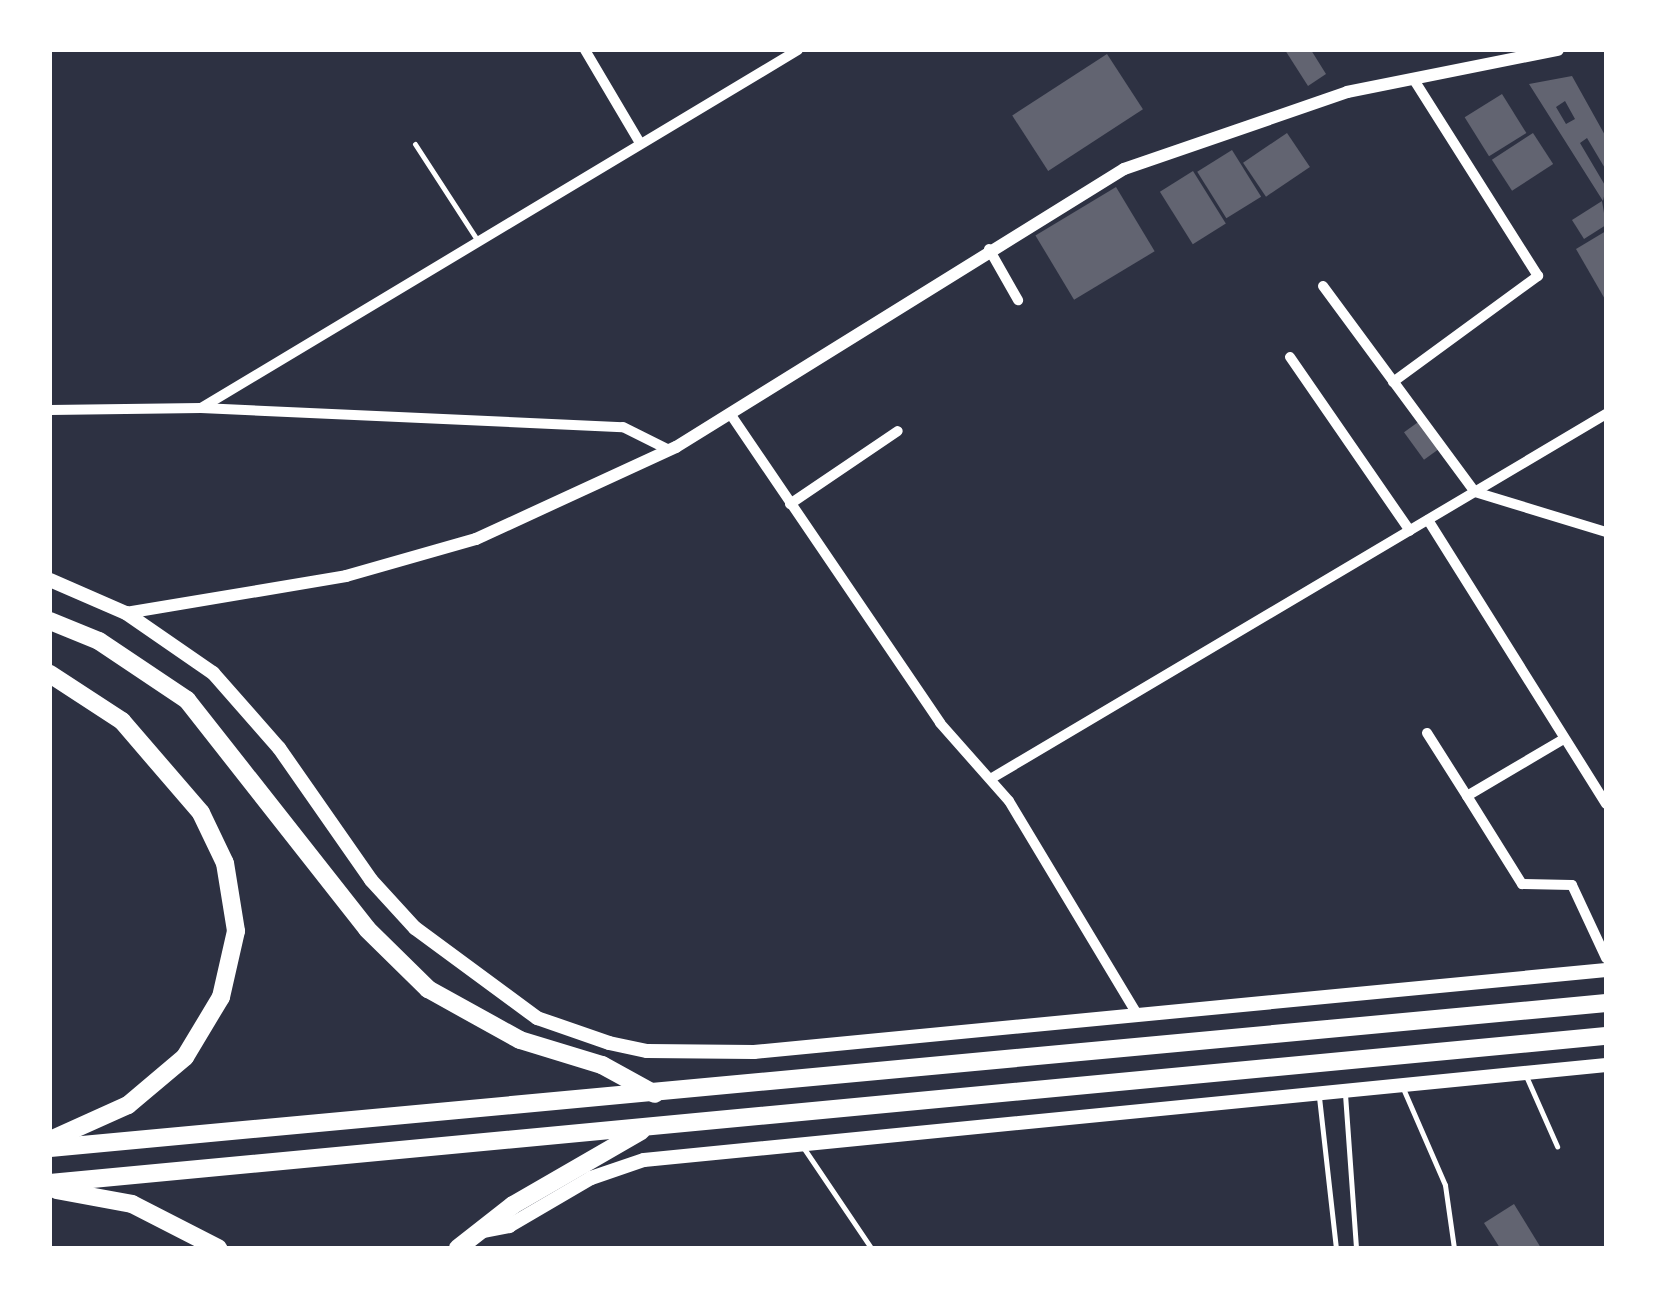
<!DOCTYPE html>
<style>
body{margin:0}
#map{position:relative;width:1656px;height:1298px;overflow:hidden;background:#2d3142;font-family:Overpass,sans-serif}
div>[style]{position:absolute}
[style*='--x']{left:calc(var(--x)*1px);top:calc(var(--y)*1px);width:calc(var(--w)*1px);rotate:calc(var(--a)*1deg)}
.building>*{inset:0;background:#626471;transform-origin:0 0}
.service>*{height:5px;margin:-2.5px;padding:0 2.5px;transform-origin:2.5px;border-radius:2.5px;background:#fff}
.minor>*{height:10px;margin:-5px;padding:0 5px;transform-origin:5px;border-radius:5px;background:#fff}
.tertiary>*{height:12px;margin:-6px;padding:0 6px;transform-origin:6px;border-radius:6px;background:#fff}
.secondary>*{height:14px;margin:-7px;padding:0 7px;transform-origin:7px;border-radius:7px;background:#fff}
.motorway>*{height:18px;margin:-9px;padding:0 9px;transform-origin:9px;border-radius:9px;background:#fff}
span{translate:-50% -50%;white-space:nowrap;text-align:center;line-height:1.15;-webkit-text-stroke:10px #fff;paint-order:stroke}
.frame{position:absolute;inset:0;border:52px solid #fff;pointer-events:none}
</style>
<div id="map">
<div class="building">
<i style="clip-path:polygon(1285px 50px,1311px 50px,1326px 74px,1308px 86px)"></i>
<i style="left:1107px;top:54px;width:66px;height:113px;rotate:57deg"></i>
<i style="clip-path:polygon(evenodd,1572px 76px,1606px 137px,1606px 170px,1587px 138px,1580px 143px,1606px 187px,1603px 201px,1529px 84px,1572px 76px,1565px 101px,1575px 119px,1566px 124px,1556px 107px,1565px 101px)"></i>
<i style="left:1502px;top:94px;width:46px;height:44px;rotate:58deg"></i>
<i style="left:1287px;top:133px;width:41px;height:53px;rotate:56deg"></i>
<i style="left:1533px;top:133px;width:37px;height:49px;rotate:57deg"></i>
<i style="left:1232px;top:150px;width:55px;height:41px;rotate:58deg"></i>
<i style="left:1193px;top:171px;width:62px;height:39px;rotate:58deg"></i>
<i style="left:1116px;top:187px;width:75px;height:94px;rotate:59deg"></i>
<i style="clip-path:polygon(1602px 201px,1606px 225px,1584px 239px,1572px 220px)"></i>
<i style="clip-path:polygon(1606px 231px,1606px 301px,1576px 249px)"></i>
<i style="left:1421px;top:420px;width:34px;height:21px;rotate:54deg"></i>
<i style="clip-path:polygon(1514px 1204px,1541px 1248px,1500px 1248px,1484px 1223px)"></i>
</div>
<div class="service">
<i style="--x:415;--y:144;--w:116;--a:57"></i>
<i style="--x:1526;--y:1076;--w:77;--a:66.1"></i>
<i style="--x:1402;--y:1086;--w:108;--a:66.5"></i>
<i style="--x:1445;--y:1185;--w:64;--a:81.9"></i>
<i style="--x:1345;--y:1094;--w:154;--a:85.9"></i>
<i style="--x:1319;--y:1097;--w:152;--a:83.6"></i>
<i style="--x:803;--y:1147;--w:122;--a:56"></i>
</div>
<div class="minor">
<i style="--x:585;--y:50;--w:108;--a:59.4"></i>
<i style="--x:989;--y:249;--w:59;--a:60.4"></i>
<i style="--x:1323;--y:286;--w:256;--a:53.6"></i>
<i style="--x:1475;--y:492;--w:137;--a:17"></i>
<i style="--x:1290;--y:357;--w:211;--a:55.4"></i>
<i style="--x:1393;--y:382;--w:180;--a:-36.2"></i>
<i style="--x:1538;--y:276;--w:234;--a:-122.3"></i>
<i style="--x:201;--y:408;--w:696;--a:-30.95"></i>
<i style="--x:50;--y:410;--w:151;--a:-0.8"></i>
<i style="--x:201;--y:408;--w:422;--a:2.6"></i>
<i style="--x:623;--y:427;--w:51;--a:26.6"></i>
<i style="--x:731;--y:415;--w:372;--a:55.8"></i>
<i style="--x:940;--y:723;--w:104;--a:48.5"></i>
<i style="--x:1009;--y:801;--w:249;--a:59"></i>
<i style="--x:790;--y:504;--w:130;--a:-34.1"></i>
<i style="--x:1428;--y:520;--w:335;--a:57.9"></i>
<i style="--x:1427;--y:733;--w:75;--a:57.6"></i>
<i style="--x:1562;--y:740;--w:110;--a:149.5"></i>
<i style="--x:1467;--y:796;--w:104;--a:58"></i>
<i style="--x:1522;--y:884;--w:50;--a:1.1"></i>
<i style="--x:1572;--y:885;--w:81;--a:65"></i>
<i style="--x:992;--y:778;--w:714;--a:-30.66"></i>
</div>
<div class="tertiary">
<i style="--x:126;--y:613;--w:223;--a:-9.5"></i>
<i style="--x:346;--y:576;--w:135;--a:-15.9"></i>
<i style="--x:476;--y:539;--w:220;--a:-24.7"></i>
<i style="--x:676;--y:447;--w:527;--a:-31.82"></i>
<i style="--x:1124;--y:169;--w:236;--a:-19"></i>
<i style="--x:1347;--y:92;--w:215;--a:-11.3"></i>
</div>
<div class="secondary">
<i style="--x:50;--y:580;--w:83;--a:23.5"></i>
<i style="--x:126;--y:613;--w:106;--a:34.6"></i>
<i style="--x:213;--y:673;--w:100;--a:48.7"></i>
<i style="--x:279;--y:748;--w:161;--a:55.1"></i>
<i style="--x:371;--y:880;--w:65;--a:47.5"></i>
<i style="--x:415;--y:928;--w:152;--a:36.4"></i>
<i style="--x:537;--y:1018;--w:76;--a:19.1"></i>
<i style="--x:609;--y:1043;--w:39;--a:12"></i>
<i style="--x:647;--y:1051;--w:107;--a:0.5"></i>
<i style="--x:754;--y:1052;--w:856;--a:-5.5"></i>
<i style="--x:479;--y:1232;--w:31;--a:-11"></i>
<i style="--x:509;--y:1226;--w:95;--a:-30.3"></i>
<i style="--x:591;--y:1178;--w:56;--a:-18.8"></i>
<i style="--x:644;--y:1160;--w:967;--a:-5.64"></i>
</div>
<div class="motorway">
<i style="--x:50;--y:621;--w:53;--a:22.2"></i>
<i style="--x:99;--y:641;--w:106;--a:33.8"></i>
<i style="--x:187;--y:700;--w:291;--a:51.8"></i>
<i style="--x:367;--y:929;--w:86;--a:44.5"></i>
<i style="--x:428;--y:989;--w:105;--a:29"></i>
<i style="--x:520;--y:1040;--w:86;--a:17"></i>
<i style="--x:602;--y:1065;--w:60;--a:28.7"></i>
<i style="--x:50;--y:674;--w:86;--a:33.1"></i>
<i style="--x:122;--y:721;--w:121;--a:49.3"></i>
<i style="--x:201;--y:813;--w:55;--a:64.4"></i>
<i style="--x:225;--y:863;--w:69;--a:80.8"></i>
<i style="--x:236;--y:931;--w:68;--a:102.8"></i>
<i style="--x:221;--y:997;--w:70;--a:121"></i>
<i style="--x:185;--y:1057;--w:75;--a:139.9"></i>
<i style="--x:128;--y:1105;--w:85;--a:155.8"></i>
<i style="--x:50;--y:1148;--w:1563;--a:-5.32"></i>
<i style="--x:50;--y:1183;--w:1563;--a:-5.4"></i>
<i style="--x:56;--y:1190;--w:77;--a:10.4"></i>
<i style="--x:132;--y:1204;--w:97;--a:27.1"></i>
<i style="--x:458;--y:1248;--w:70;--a:-38"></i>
<i style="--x:513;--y:1205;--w:148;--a:-30"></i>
</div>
<div class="frame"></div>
</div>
